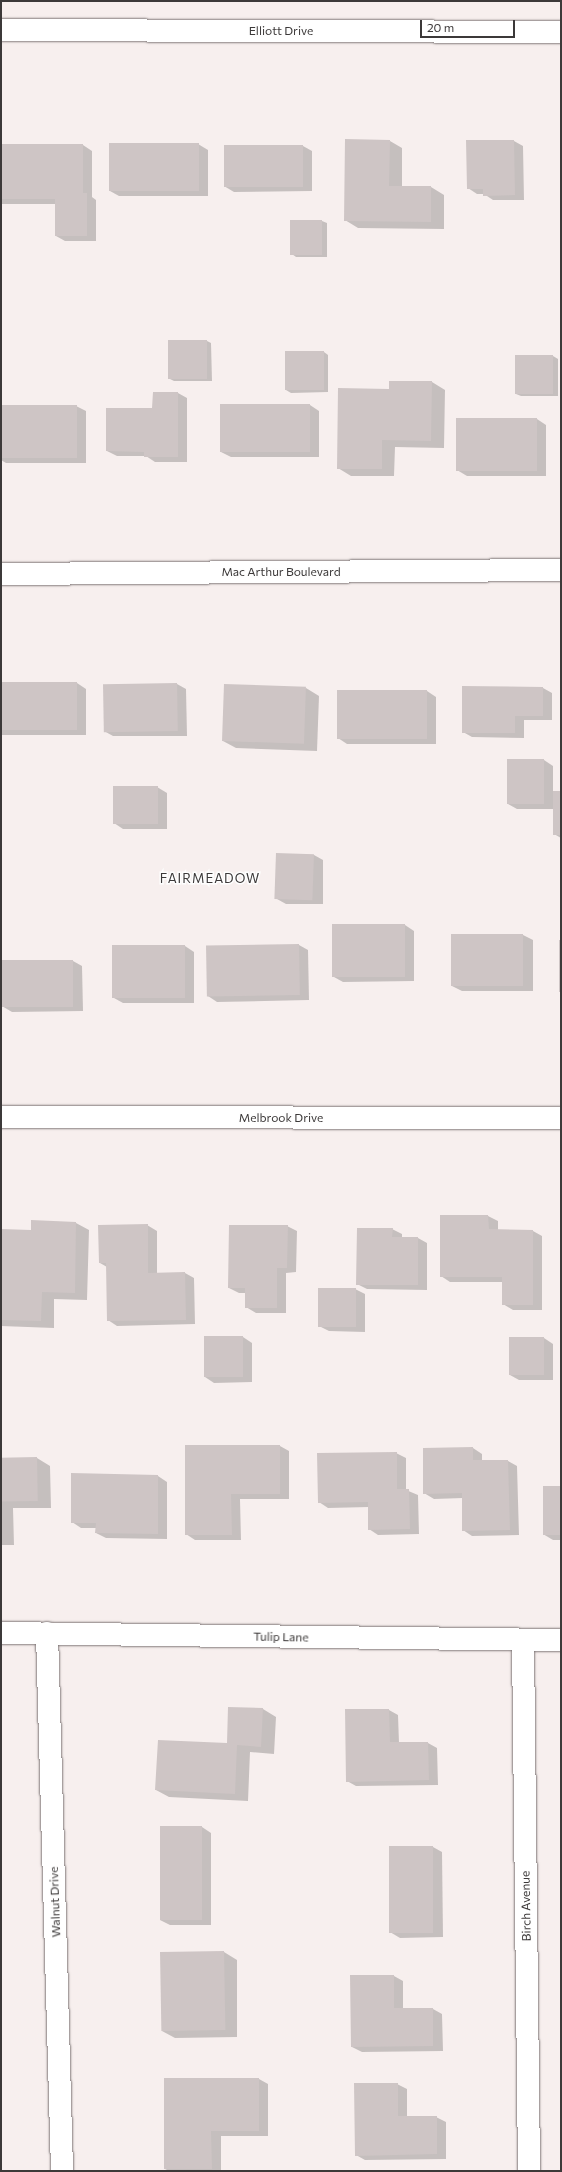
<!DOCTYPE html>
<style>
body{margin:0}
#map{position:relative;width:562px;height:2172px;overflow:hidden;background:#f7efee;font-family:Commissioner,sans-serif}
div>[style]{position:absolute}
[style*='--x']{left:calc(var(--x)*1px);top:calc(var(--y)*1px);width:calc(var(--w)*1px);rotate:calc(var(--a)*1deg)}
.shadow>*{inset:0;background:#0003}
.building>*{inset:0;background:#cec5c5;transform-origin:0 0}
.roads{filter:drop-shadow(0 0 1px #7d7575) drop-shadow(0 0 1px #7d7575)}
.minor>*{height:22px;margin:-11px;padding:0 11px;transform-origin:11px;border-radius:11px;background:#fff}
span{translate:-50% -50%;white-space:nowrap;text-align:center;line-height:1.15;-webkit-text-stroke:3px #fefefe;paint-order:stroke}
.street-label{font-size:12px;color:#3c3939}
.neighbourhood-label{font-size:13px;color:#3c3939;letter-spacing:1px}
.frame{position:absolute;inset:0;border:2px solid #3c3939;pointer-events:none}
.scale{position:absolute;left:420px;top:20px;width:95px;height:18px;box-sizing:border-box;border:2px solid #3c3939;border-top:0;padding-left:5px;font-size:12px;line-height:14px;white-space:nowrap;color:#3c3939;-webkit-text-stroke:3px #fefefe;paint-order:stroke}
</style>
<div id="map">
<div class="shadow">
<i style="clip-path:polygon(390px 141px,402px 148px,402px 187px,431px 187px,444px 195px,444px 229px,358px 228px,345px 220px)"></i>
<i style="clip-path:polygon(514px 141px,523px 146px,524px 200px,493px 200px,484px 194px,477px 194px,468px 188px)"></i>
<i style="clip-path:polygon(198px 144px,208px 150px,208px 196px,119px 196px,110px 191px)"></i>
<i style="clip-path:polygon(1px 145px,83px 145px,92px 151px,92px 197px,96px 200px,96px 241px,65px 241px,56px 236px,56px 204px,1px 204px)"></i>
<i style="clip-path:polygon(303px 146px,312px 151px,312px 191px,234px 192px,224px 186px)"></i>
<i style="clip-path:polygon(322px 221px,327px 223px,327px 257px,296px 257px,292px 254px)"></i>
<i style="clip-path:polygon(207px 341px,211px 343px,212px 381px,174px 381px,170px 379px)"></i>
<i style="clip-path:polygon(324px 352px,328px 355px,328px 392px,291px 393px,286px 390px)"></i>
<i style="clip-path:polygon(516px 356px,553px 356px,558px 359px,558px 396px,521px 396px,516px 394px)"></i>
<i style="clip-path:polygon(432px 382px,445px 390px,444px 448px,395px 447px,394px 476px,351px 476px,338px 468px,390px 390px)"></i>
<i style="clip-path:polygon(178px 393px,187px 398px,187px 462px,155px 462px,146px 456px,117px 456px,107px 451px,153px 409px)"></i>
<i style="clip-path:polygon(310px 405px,319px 411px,319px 457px,231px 457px,221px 452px)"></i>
<i style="clip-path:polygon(1px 406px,76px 406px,86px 411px,86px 463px,6px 463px,1px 460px)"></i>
<i style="clip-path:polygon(537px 419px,546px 425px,546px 476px,467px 476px,457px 470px)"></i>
<i style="clip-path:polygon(1px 683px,77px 683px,86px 689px,86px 735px,1px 735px)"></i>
<i style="clip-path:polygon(177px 684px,186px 689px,187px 736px,113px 736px,104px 731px,104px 685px)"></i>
<i style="clip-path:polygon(306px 688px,319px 696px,317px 751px,236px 748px,223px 741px)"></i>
<i style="clip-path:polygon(543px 688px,552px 693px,552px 720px,524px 720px,524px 738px,472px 737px,463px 732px)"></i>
<i style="clip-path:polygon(427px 691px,436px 697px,436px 744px,347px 744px,338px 738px)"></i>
<i style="clip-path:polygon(544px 760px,553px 766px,553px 792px,561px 792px,561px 838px,554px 834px,554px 809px,517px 809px,508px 804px)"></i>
<i style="clip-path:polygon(157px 787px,167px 793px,167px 829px,123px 829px,114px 823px)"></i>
<i style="clip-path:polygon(277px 854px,314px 855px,323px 860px,323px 904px,286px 904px,277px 899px)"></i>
<i style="clip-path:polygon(405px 925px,414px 931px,414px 981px,343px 982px,334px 977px)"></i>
<i style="clip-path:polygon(452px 935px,523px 935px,533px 940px,533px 991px,462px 991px,452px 986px)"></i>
<i style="clip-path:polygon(299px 945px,308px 950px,309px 1000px,217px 1002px,208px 996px)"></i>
<i style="clip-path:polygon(185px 946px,194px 952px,194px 1003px,123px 1003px,114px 998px)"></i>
<i style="clip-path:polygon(73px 961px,82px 966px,83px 1011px,12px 1012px,2px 1006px)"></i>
<i style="clip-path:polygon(441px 1216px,488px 1216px,498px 1221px,498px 1230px,533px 1231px,542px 1236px,542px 1310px,513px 1310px,503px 1304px,503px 1282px,450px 1282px,441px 1276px)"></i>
<i style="clip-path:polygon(32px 1221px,76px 1223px,89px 1230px,87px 1300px,54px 1299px,54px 1328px,1px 1326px,1px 1230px,32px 1231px)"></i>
<i style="clip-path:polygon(147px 1225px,157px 1231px,157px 1273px,185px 1273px,194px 1278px,195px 1324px,117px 1326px,108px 1320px,107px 1267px,100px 1263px)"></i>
<i style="clip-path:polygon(287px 1226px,297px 1231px,296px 1272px,286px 1273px,286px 1313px,256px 1313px,246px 1307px,246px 1293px,239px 1293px,229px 1288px)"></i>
<i style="clip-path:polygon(392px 1229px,402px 1234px,402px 1238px,418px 1238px,427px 1243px,427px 1290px,367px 1289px,357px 1284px)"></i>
<i style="clip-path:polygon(355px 1289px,365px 1294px,365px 1332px,329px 1331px,319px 1326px)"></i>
<i style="clip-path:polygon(243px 1337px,252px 1343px,252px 1382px,214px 1383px,205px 1377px)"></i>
<i style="clip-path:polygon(544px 1338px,553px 1344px,553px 1380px,519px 1380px,510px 1375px)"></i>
<i style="clip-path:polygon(280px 1446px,289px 1451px,289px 1499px,240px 1499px,241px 1540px,195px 1540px,186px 1534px)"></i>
<i style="clip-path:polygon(473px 1448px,482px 1454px,482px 1461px,508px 1461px,517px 1466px,519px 1535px,472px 1536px,463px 1530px,463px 1498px,434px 1499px,424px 1493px,424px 1449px)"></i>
<i style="clip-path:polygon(396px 1453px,406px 1458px,406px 1490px,418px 1495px,419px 1534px,378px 1535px,369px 1529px,369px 1507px,328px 1508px,319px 1502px)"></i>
<i style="clip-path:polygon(37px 1458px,50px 1466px,51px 1508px,13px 1508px,14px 1545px,1px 1545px,1px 1459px)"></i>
<i style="clip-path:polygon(158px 1476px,167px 1482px,167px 1539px,106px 1538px,96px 1533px,97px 1528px,81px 1528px,72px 1522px)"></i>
<i style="clip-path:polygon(561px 1487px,561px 1540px,553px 1540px,543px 1534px)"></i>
<i style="clip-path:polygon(229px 1708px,263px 1709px,276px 1717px,274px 1754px,250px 1752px,248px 1801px,169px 1797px,156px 1790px,228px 1744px)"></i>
<i style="clip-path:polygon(389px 1710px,398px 1715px,399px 1743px,428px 1743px,437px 1748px,438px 1785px,356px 1786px,347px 1781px)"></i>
<i style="clip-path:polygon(202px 1827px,211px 1833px,211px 1925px,170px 1925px,160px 1920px)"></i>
<i style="clip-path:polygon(390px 1847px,433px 1847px,442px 1852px,443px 1937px,400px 1938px,390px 1932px)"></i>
<i style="clip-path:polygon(224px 1952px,237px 1960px,237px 2037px,175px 2038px,162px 2031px)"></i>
<i style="clip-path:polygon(394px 1976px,403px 1981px,403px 2009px,433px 2009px,442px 2014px,443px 2051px,362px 2052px,352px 2047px)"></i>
<i style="clip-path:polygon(259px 2079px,268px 2084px,268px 2136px,221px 2136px,221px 2171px,169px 2171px,165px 2169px)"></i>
<i style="clip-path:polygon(397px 2084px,407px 2089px,407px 2117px,436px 2117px,446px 2122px,446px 2159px,365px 2160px,356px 2155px)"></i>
</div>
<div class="building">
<i style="clip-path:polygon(345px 139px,390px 140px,389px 186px,431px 186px,431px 222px,344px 221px)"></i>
<i style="clip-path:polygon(466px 140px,514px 140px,515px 195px,483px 196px,483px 189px,467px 189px)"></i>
<i style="left:109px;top:143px;width:90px;height:48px"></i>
<i style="clip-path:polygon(1px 144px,83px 144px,83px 193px,87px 193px,87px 236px,55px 236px,55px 199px,1px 199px)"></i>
<i style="left:224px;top:145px;width:79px;height:42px"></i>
<i style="left:290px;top:220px;width:32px;height:35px"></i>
<i style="left:168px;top:340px;width:39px;height:39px"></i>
<i style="left:324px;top:351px;width:39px;height:39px;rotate:90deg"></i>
<i style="left:515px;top:355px;width:38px;height:39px"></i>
<i style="clip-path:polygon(389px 381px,432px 381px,431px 441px,382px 440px,382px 469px,337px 469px,338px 388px,389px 389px)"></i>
<i style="clip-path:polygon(153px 392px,178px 392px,178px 457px,144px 457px,144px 452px,106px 451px,106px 408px,152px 408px)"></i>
<i style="left:220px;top:404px;width:90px;height:48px"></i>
<i style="left:1px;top:405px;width:76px;height:53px"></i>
<i style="left:456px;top:418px;width:81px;height:53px"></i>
<i style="left:1px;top:682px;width:76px;height:48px"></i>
<i style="left:177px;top:683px;width:48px;height:74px;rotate:89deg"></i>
<i style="left:224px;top:684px;width:82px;height:57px;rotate:2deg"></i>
<i style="clip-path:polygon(462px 686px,543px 687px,543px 716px,515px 716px,515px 733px,462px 733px)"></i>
<i style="left:337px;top:690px;width:90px;height:49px"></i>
<i style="left:544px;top:759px;width:45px;height:37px;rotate:90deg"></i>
<i style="left:158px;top:786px;width:38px;height:45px;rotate:90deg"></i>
<i style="left:553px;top:791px;width:8px;height:44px"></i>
<i style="left:276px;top:853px;width:38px;height:46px;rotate:2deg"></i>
<i style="left:405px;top:924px;width:53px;height:73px;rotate:90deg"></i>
<i style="left:451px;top:934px;width:72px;height:52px"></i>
<i style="left:559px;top:940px;width:2px;height:52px"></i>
<i style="left:299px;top:944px;width:51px;height:93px;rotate:89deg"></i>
<i style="left:185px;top:945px;width:53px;height:73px;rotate:90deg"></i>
<i style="left:1px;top:960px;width:72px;height:47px"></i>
<i style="clip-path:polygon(440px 1215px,488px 1215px,489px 1229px,533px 1230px,533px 1305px,502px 1305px,502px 1277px,440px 1277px)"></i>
<i style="clip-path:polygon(31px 1220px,76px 1222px,75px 1293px,42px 1292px,41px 1321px,1px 1320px,1px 1229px,31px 1230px)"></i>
<i style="clip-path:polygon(148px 1224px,148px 1273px,185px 1272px,186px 1320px,107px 1321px,106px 1263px,99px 1263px,98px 1225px)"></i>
<i style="clip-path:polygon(229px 1225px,288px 1225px,287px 1268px,277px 1268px,277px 1308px,245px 1308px,245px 1288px,228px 1288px)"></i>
<i style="clip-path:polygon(357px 1228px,393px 1228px,392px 1237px,418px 1237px,418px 1285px,356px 1285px)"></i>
<i style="left:318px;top:1288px;width:38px;height:39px"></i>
<i style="left:243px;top:1336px;width:41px;height:39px;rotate:90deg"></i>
<i style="left:509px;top:1337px;width:35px;height:38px"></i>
<i style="clip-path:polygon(185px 1445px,280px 1445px,280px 1494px,231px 1494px,232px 1535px,185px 1535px)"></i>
<i style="clip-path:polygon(473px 1447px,473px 1460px,508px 1460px,510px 1530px,462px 1531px,462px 1493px,423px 1494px,423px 1448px)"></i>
<i style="clip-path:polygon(397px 1452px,397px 1489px,409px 1489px,410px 1529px,368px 1530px,368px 1502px,318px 1503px,317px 1453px)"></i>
<i style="left:37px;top:1457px;width:44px;height:36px;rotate:89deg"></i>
<i style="clip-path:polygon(71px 1473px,158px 1475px,158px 1534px,95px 1533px,96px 1523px,71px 1523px)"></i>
<i style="left:543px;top:1486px;width:18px;height:49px"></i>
<i style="clip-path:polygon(228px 1707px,263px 1708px,261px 1747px,237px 1745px,235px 1794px,155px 1790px,158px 1740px,227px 1743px)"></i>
<i style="clip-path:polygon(345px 1709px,389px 1709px,390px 1742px,428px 1742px,429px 1780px,346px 1782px)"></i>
<i style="left:160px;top:1826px;width:42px;height:94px"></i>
<i style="left:389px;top:1846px;width:44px;height:87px"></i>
<i style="left:224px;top:1951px;width:79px;height:64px;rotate:89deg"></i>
<i style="clip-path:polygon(350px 1975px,394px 1975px,394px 2008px,433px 2008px,433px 2046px,351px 2047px)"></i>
<i style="clip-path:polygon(164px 2078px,259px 2078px,259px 2131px,211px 2131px,212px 2169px,164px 2169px)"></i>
<i style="clip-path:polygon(354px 2083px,398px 2083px,398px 2116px,437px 2116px,437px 2154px,355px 2156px)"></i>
</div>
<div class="roads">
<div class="minor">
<i style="--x:1;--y:30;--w:560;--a:0.2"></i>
<i style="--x:1;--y:574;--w:560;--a:-0.41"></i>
<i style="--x:1;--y:1117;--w:560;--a:0.1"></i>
<i style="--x:1;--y:1633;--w:560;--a:0.72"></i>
<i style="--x:47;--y:1633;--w:538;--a:88.4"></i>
<i style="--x:523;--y:1641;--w:530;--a:89.35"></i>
</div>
</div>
<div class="street-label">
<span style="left:281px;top:31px">Elliott Drive</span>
<span style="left:281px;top:572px">Mac Arthur Boulevard</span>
<span style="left:281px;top:1118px">Melbrook Drive</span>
<span style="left:281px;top:1637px;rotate:1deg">Tulip Lane</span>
<span style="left:55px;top:1902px;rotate:-92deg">Walnut Drive</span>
<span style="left:526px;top:1906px;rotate:-91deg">Birch Avenue</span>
</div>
<div class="neighbourhood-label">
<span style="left:210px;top:878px">FAIRMEADOW</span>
</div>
<div class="frame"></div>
<div class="scale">20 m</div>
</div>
